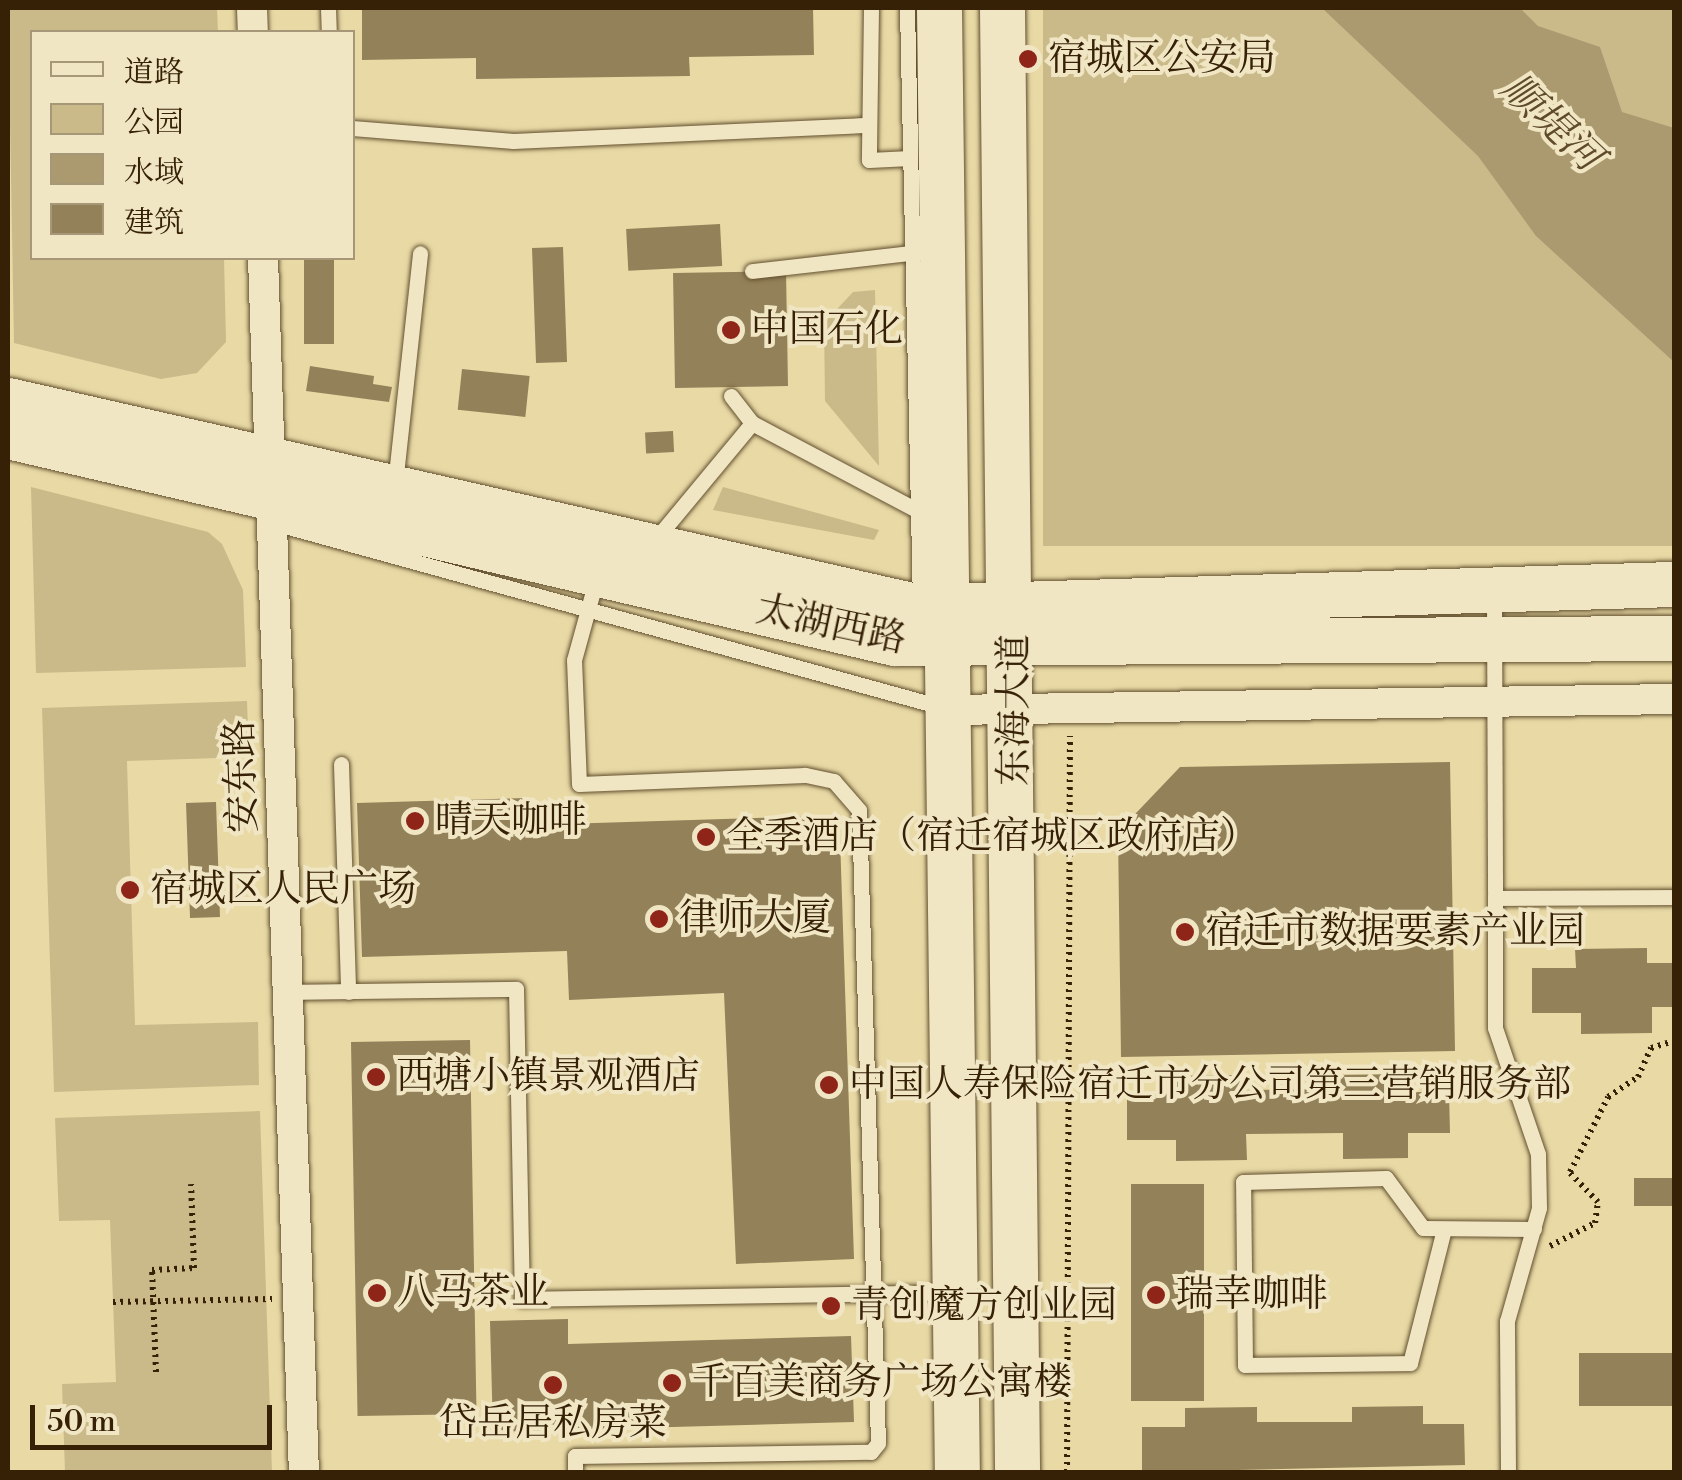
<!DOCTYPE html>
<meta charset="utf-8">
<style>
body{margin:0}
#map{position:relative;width:1682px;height:1480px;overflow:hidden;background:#e8d9a5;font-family:"Libre Bodoni","Noto Serif SC",serif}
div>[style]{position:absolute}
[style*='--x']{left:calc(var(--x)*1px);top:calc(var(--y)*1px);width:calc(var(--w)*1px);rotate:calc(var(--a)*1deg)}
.green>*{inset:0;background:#caba8a;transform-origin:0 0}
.water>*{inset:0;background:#ab9a6f}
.building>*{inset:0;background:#938159;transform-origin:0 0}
.path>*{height:6px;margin-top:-3px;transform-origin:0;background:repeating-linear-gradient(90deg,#362107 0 2.5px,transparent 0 7.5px)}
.roads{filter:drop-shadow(0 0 2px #624f2e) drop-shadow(0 0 2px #624f2e)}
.lane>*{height:15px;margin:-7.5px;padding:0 7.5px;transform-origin:7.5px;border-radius:7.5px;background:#f0e6c4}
.street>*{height:30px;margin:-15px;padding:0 15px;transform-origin:15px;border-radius:15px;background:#f0e6c4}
.secondary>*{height:45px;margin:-22.5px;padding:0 22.5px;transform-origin:22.5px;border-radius:22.5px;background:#f0e6c4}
.dots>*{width:28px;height:28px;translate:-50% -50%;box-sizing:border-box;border:5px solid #f0e6c4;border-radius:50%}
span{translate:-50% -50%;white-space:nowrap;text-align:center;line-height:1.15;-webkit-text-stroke:8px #f0e6c4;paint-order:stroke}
.poi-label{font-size:38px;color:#362107}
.left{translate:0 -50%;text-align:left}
.street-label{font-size:38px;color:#362107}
.water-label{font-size:40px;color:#5f4b2b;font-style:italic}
.frame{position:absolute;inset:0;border:10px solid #362107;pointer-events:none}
.legend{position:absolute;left:30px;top:30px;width:325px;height:230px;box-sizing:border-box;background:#f0e6c4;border:2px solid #a69778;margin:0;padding:12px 18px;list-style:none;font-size:30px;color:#362107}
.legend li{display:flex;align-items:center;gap:20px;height:50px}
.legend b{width:50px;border:2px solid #a69778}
.scale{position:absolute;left:30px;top:1405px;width:242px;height:45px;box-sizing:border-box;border:5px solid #362107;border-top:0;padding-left:12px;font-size:30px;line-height:35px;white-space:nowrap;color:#362107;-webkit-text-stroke:8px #f0e6c4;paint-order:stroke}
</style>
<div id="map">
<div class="green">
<i style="clip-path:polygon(8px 8px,217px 8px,218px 32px,32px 32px,32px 258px,224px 258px,226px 342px,197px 373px,161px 379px,14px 343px)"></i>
<i style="left:1043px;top:8px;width:631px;height:538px"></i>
<i style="clip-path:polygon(875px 290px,879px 466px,825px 401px,824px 323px,853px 292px)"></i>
<i style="clip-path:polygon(31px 487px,208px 532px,222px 544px,243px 590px,246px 667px,36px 673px)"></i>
<i style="clip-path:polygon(723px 487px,879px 530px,874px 540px,713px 510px)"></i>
<i style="clip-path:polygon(247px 701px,249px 757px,127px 761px,135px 1025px,258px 1022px,259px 1085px,54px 1092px,42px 708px)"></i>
<i style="clip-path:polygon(260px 1111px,272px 1472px,65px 1472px,62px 1384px,116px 1382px,110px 1220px,59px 1221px,55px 1118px)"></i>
</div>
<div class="water">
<i style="clip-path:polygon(1322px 8px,1520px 8px,1538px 26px,1600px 47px,1622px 112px,1674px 128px,1674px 362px,1536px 236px,1478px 156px)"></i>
</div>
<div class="building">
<i style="clip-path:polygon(362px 8px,813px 8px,814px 55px,689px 57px,690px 76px,476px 79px,476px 58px,362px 60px)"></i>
<i style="left:720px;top:224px;width:42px;height:94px;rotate:87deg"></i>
<i style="left:563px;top:247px;width:115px;height:31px;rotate:88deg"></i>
<i style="left:304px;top:258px;width:30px;height:86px"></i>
<i style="left:786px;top:271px;width:115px;height:113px;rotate:89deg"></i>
<i style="clip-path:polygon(310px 366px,374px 376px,373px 384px,392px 387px,389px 402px,306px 391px)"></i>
<i style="left:462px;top:369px;width:68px;height:41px;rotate:6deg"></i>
<i style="left:673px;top:431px;width:21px;height:28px;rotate:87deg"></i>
<i style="clip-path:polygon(1450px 762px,1455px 1051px,1121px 1057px,1118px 832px,1180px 767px)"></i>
<i style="clip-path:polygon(527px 798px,563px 824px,816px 816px,840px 838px,854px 1259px,736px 1264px,724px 993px,569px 1000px,567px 951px,362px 957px,357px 803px)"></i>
<i style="left:216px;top:802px;width:115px;height:30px;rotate:88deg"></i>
<i style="clip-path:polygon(1647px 948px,1647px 963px,1674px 963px,1674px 1007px,1652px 1007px,1652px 1033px,1581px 1034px,1581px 1013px,1532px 1013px,1532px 968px,1576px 968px,1575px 949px)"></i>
<i style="left:470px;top:1040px;width:374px;height:119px;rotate:89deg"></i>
<i style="clip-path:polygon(1408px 1074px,1408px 1092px,1449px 1092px,1450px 1133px,1408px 1133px,1408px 1158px,1343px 1159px,1343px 1133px,1246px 1134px,1247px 1160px,1176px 1161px,1176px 1140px,1127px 1140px,1127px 1094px,1171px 1094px,1170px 1076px,1242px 1075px,1242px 1090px,1336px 1089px,1336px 1075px)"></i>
<i style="left:1634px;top:1178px;width:39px;height:28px"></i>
<i style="left:1204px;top:1184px;width:217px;height:73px;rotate:90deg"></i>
<i style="clip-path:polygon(568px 1319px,568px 1344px,851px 1336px,854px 1422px,493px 1432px,490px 1321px)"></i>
<i style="left:1674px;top:1353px;width:53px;height:95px;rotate:90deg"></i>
<i style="clip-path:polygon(1423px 1406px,1423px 1424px,1464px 1424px,1465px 1465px,1142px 1472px,1142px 1427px,1185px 1427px,1185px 1408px,1257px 1407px,1257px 1422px,1352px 1422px,1352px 1407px)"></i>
</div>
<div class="path">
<i style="--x:1570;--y:1172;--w:84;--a:-63.1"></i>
<i style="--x:1608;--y:1097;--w:36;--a:-34"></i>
<i style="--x:1638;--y:1077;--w:32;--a:-66"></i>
<i style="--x:1651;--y:1048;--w:24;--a:-17"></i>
<i style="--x:1550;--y:1246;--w:51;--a:-27.1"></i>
<i style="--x:1595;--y:1223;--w:21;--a:-82"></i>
<i style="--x:1598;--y:1202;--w:42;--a:-134"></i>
<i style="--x:113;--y:1302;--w:159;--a:-1.1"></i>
<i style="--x:156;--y:1372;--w:102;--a:-92.2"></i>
<i style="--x:152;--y:1270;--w:42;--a:-2.7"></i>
<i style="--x:194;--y:1268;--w:84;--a:-92"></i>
<i style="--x:1067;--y:1472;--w:736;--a:-89.77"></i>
</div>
<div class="roads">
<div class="lane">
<i style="--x:328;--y:8;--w:24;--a:88"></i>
<i style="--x:871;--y:8;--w:152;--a:90.8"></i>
<i style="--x:869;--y:160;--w:41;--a:-2.8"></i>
<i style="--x:907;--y:8;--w:595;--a:88.75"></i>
<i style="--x:352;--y:128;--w:162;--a:4.6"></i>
<i style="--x:513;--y:141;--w:356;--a:-2.6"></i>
<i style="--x:752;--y:271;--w:168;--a:-6.5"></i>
<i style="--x:731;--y:396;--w:34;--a:52"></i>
<i style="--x:752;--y:423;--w:195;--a:27.9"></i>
<i style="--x:395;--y:484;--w:232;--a:-83.8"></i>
<i style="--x:274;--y:523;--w:696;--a:15.41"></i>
<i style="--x:655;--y:540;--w:152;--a:-50.3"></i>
<i style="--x:1494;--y:592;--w:306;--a:89.8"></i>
<i style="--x:341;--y:764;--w:228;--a:88.2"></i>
<i style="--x:289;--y:992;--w:227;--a:-0.8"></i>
<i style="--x:516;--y:989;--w:310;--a:88.9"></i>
<i style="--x:522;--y:1299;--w:429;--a:-0.9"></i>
<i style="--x:1443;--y:1233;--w:134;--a:104.2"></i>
<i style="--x:1410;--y:1363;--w:165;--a:179.3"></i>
<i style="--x:1245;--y:1365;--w:183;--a:-90.6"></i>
<i style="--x:1243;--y:1182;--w:143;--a:-1.6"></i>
<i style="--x:1386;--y:1178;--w:62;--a:53.5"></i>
<i style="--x:1423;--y:1228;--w:111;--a:0.5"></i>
<i style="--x:575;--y:1472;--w:16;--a:-90"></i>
<i style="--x:575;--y:1456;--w:296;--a:-0.8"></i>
<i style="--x:871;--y:1452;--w:11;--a:-52"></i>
<i style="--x:878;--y:1443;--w:633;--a:-91.72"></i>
<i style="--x:859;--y:810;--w:38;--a:-131"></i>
<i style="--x:834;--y:781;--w:30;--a:-168"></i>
<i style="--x:805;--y:775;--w:226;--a:177.7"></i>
<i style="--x:579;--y:784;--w:124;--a:-92.3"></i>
<i style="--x:574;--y:660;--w:83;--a:-74.6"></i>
<i style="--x:1508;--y:1472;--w:151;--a:-90.4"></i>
<i style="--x:1507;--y:1321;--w:117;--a:-74.2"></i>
<i style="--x:1539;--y:1208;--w:54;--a:-91.1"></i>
<i style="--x:1538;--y:1154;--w:133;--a:-108.8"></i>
<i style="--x:1495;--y:1028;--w:130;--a:-90"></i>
<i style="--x:1495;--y:898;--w:179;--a:-0.3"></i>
</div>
<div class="street">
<i style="--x:252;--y:8;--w:24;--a:88"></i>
<i style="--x:263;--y:258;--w:1215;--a:88.07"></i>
<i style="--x:950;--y:710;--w:724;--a:-0.87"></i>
</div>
<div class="secondary">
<i style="--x:939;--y:8;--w:1464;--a:89.3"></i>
<i style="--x:1002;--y:8;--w:1464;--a:89.41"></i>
<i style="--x:8;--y:400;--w:935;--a:12.79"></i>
<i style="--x:920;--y:607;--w:754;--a:-1.75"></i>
<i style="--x:8;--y:436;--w:910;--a:13.15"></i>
<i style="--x:894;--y:643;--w:780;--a:-0.37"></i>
</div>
</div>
<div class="dots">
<i style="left:1028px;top:59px;background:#8f2418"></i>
<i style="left:731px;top:330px;background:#8f2418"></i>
<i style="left:415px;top:821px;background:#8f2418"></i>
<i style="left:706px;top:837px;background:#8f2418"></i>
<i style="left:130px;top:890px;background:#8f2418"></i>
<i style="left:659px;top:919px;background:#8f2418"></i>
<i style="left:1185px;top:932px;background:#8f2418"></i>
<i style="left:376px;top:1077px;background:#8f2418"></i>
<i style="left:829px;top:1085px;background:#8f2418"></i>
<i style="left:377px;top:1293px;background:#8f2418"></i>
<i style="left:1156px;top:1295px;background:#8f2418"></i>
<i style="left:831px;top:1306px;background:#8f2418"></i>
<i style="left:672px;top:1383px;background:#8f2418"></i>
<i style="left:553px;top:1385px;background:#8f2418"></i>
</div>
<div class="poi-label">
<span class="left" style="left:1048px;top:59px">宿城区公安局</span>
<span class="left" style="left:751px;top:330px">中国石化</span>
<span class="left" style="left:435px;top:821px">晴天咖啡</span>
<span class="left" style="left:726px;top:837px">全季酒店（宿迁宿城区政府店）</span>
<span class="left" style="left:150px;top:890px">宿城区人民广场</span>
<span class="left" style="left:679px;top:919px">律师大厦</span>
<span class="left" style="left:1205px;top:932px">宿迁市数据要素产业园</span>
<span class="left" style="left:396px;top:1077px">西塘小镇景观酒店</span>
<span class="left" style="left:849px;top:1085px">中国人寿保险宿迁市分公司第三营销服务部</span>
<span class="left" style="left:397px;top:1293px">八马茶业</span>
<span class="left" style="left:1176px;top:1295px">瑞幸咖啡</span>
<span class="left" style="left:851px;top:1306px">青创魔方创业园</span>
<span class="left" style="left:692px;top:1383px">千百美商务广场公寓楼</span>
<span style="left:553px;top:1424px">岱岳居私房菜</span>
</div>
<div class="street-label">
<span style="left:831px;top:625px;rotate:12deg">太湖西路</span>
<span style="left:1015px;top:710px;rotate:-90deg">东海大道</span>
<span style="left:242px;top:776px;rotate:-92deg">安东路</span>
</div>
<div class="water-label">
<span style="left:1551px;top:123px;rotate:43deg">顺堤河</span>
</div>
<div class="frame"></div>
<ul class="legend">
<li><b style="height:12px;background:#f0e6c4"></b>道路</li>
<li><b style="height:28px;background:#caba8a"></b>公园</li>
<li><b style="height:28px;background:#ab9a6f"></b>水域</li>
<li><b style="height:28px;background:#938159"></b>建筑</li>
</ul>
<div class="scale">50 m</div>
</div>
